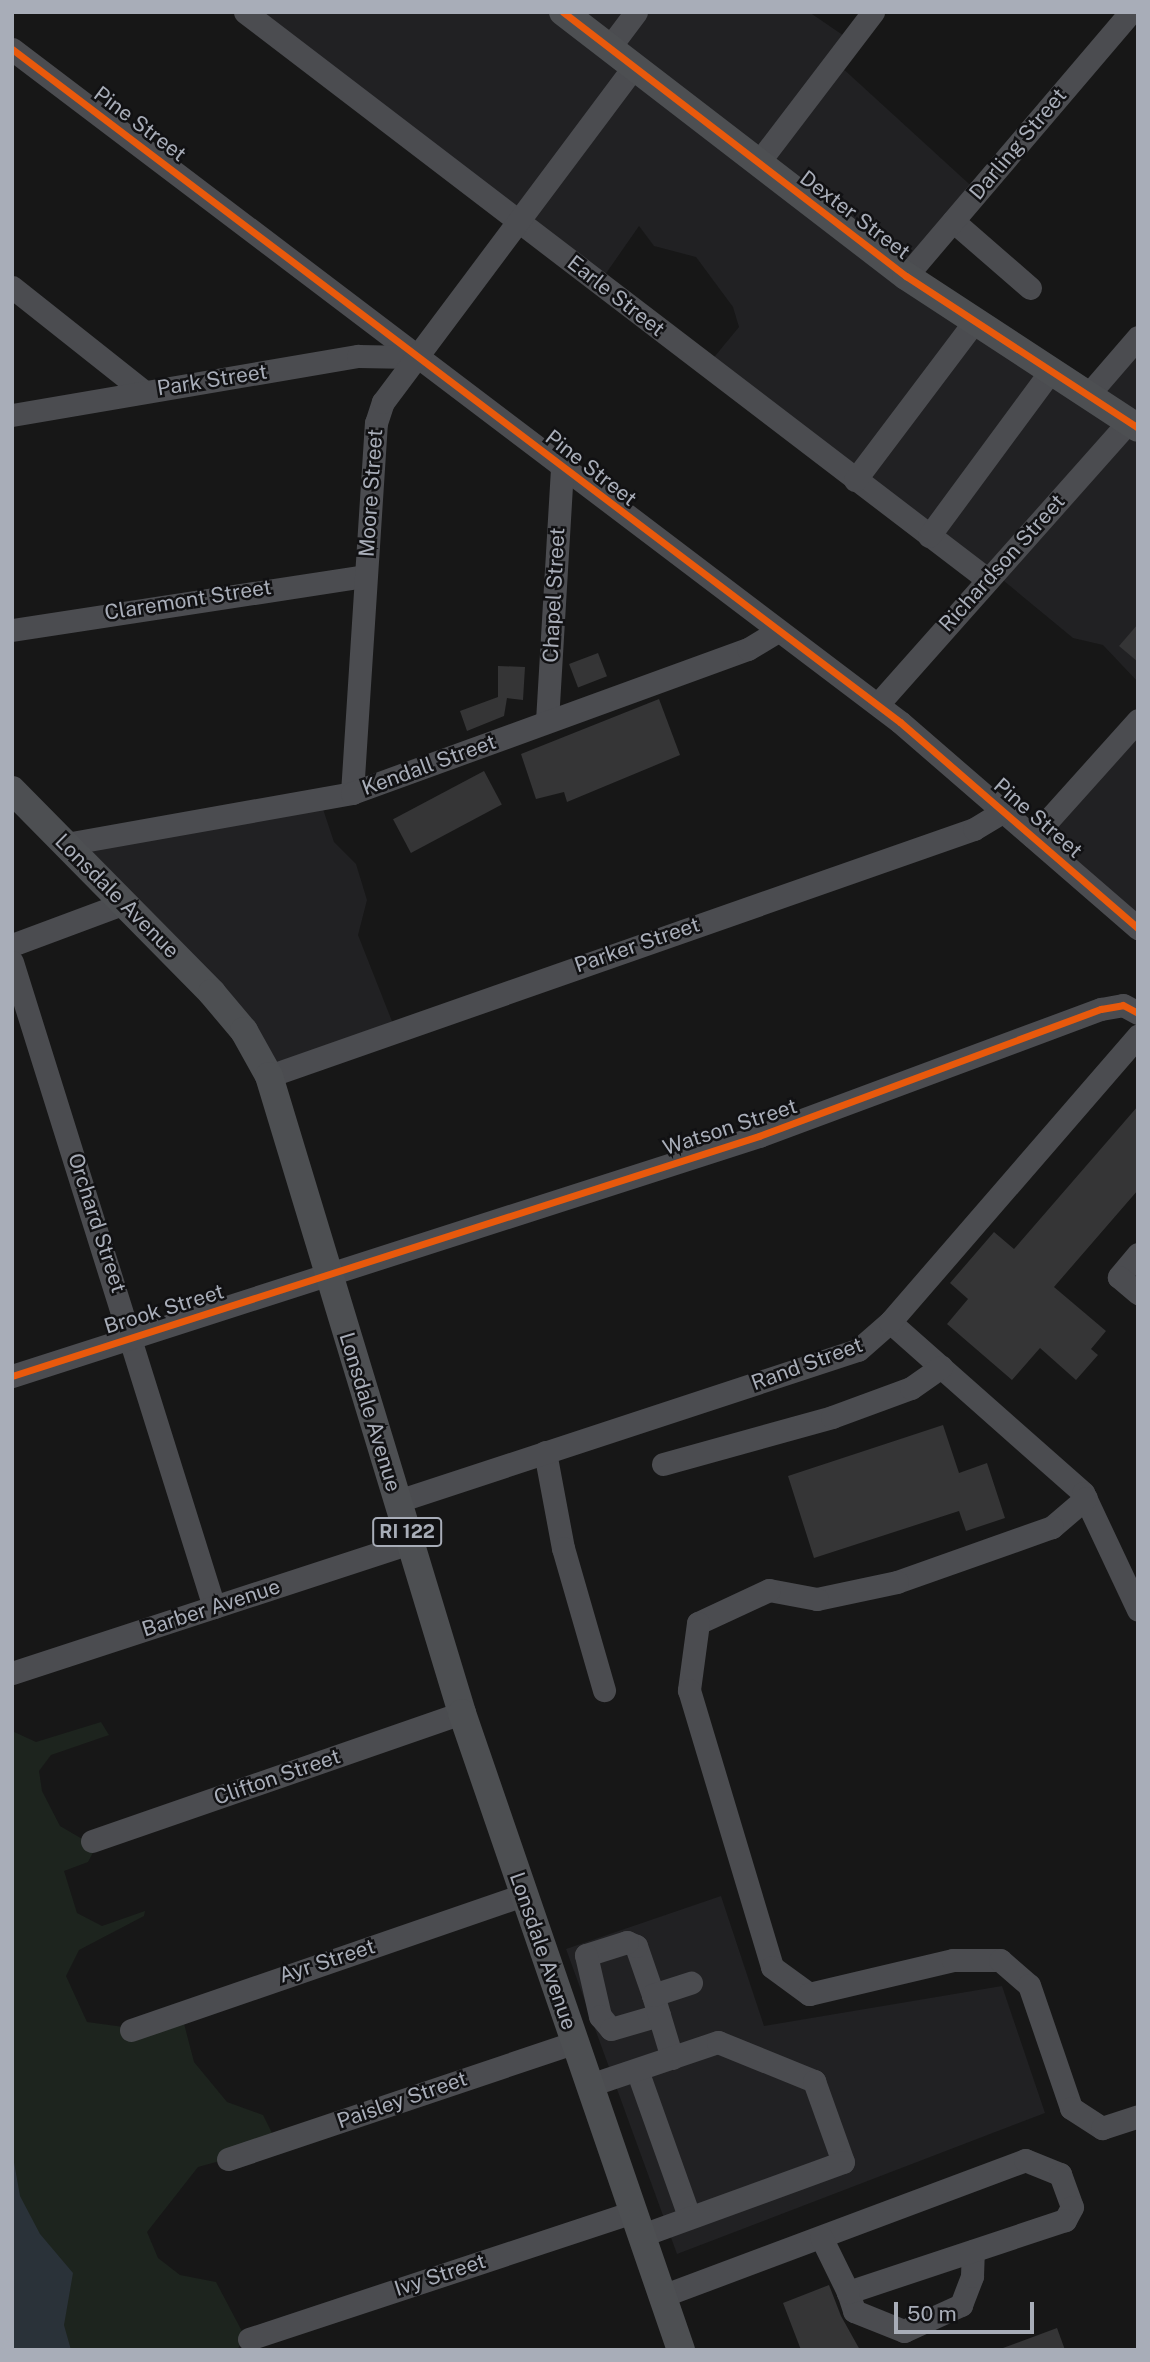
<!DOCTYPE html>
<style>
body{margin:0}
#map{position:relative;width:1150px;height:2362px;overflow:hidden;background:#171717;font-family:"Public Sans",sans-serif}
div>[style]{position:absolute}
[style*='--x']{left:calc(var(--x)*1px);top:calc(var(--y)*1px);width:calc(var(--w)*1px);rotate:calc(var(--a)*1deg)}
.built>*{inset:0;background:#212123}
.green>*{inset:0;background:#1d241e}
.water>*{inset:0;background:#2a3239}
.building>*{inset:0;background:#353536;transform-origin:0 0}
.minor>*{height:23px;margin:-11.5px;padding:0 11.5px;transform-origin:11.5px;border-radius:11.5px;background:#4b4c50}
.major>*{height:28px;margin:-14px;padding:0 14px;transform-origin:14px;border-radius:14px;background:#4d4f52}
.cycleway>*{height:7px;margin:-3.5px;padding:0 3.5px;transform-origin:3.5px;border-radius:3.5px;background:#e8590c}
span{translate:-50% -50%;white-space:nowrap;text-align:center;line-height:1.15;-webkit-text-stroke:5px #111113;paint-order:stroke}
.shield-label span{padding:2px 5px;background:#111113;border:2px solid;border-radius:5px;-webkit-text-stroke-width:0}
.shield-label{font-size:19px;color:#a8adb8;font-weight:700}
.street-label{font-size:21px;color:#a8adb8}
.frame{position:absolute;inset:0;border:14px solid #a8adb8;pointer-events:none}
.scale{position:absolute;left:894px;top:2302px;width:140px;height:32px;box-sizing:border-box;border:4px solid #a8adb8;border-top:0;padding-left:9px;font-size:21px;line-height:24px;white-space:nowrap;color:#a8adb8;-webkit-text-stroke:5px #111113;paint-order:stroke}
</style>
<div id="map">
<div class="built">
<i style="clip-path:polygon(237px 12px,809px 12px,853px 42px,839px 65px,979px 193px,912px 274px,1091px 403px,1138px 350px,1138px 682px,1103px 645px,1073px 638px,998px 576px,706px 367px,739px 327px,733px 307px,696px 257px,654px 246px,639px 226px,600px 282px)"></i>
<i style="clip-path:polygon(1138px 727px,1138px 936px,1038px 846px)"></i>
<i style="clip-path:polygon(322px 806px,334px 842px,356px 864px,367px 900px,358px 935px,397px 1034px,281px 1077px,69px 844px)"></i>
<i style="clip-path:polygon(721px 1896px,764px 2026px,1002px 1986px,1045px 2113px,677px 2254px,566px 1949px)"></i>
</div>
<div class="green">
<i style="clip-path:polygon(101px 1722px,109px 1735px,51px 1755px,39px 1771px,42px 1791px,60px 1826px,96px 1847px,88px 1862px,64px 1871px,77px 1913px,102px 1926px,145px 1911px,144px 1916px,79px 1950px,66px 1976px,87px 2022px,131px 2028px,181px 2012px,194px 2062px,227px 2102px,263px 2115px,278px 2145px,198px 2167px,147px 2232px,158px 2258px,180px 2275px,216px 2282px,245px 2337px,237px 2350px,12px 2350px,12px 1731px,36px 1742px)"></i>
</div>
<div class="water">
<i style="clip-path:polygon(12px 2151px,20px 2196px,40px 2234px,73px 2273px,64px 2325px,71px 2350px,12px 2350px)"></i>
</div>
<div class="building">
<i style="clip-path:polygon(1138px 624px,1138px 662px,1119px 646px)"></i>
<i style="left:598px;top:653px;width:25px;height:31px;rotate:69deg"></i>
<i style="clip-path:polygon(498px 666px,525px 667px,523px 700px,507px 698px,504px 716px,467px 731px,460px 711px,498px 697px)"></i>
<i style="clip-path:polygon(659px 699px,680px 755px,567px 802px,564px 792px,536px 799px,521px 754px)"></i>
<i style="left:484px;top:771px;width:38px;height:103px;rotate:62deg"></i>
<i style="clip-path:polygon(1138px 1106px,1138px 1190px,1054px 1287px,1106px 1331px,1091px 1349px,1098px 1355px,1076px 1380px,1040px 1348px,1012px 1380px,947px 1324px,968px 1299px,950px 1283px,994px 1232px,1014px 1249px)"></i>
<i style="clip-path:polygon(943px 1425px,959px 1473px,987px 1463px,1005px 1518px,966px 1531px,959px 1511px,814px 1558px,788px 1476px)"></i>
<i style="clip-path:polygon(829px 2285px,841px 2316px,860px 2350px,801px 2350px,783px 2303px)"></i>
<i style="clip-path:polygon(1057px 2328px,1065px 2350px,1003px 2350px,1003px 2348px)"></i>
</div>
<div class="minor">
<i style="--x:245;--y:12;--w:934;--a:37.39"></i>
<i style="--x:609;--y:48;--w:45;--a:-53.1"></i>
<i style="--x:12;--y:49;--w:1114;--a:37.16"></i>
<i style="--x:900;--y:722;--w:315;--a:40.9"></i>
<i style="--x:758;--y:163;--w:190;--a:-52.7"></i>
<i style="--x:953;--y:221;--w:102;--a:41"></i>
<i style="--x:906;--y:276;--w:347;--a:-49.6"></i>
<i style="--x:12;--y:287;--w:167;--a:38.4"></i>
<i style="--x:1087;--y:396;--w:78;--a:-49.2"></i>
<i style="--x:12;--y:415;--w:351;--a:-9.7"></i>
<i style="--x:358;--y:356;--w:55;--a:1"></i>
<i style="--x:855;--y:480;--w:199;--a:-53"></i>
<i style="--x:929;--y:536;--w:204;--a:-53.6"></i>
<i style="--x:12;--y:630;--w:357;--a:-8.7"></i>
<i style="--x:878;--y:704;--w:377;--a:-48.4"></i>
<i style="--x:547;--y:721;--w:253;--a:-86.6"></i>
<i style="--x:352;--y:793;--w:371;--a:-86.3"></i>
<i style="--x:376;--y:423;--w:22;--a:-72"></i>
<i style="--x:383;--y:402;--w:419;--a:-53.2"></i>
<i style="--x:1033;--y:837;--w:157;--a:-48.1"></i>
<i style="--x:66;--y:844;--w:291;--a:-10.1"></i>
<i style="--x:352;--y:793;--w:421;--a:-20"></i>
<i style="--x:748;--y:649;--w:33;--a:-31"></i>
<i style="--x:12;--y:945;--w:121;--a:-20.4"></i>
<i style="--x:12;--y:962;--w:676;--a:72.61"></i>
<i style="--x:269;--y:1076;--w:747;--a:-19.31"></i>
<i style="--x:974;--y:829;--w:35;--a:-31"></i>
<i style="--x:1138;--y:1254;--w:30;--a:130"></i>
<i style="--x:1119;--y:1277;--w:25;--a:40"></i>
<i style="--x:890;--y:1322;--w:258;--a:41.5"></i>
<i style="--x:1083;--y:1493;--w:129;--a:64.8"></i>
<i style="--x:12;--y:1376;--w:785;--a:-17.81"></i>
<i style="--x:759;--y:1136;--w:365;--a:-20.4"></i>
<i style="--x:1101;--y:1009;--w:22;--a:-10"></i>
<i style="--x:1123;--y:1005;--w:17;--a:28"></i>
<i style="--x:545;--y:1452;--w:98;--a:79.4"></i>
<i style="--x:563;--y:1548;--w:148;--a:73.9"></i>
<i style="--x:663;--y:1464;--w:175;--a:-15.5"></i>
<i style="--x:832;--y:1417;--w:84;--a:-20.2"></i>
<i style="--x:911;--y:1388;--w:37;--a:-35"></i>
<i style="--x:1086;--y:1498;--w:45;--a:139.5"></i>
<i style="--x:1052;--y:1527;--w:164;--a:160.5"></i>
<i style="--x:897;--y:1582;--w:82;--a:168"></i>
<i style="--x:817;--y:1599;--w:49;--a:-169.4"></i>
<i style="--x:769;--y:1590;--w:78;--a:155.1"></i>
<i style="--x:698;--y:1623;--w:68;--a:97.7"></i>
<i style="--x:689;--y:1690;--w:289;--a:73.3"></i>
<i style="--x:772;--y:1967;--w:46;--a:36.1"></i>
<i style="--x:809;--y:1994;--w:148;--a:-13.3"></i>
<i style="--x:953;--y:1960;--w:47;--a:0"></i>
<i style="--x:1000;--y:1960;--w:38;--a:41"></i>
<i style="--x:1029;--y:1985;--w:130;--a:71.1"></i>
<i style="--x:1071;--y:2108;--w:37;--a:33"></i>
<i style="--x:1102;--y:2128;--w:38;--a:-18"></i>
<i style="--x:398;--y:1501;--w:484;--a:-18.2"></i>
<i style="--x:858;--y:1350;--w:43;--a:-41.2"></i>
<i style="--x:890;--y:1322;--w:379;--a:-49.1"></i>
<i style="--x:12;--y:1673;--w:419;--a:-18.1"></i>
<i style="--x:92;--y:1841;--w:392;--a:-19.1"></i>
<i style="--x:653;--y:1995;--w:52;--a:-109.1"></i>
<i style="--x:636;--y:1946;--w:10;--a:-156"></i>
<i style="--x:627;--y:1942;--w:43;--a:162.4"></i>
<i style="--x:586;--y:1955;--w:63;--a:77.1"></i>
<i style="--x:600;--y:2016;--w:17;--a:50"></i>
<i style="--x:611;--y:2029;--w:50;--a:-16.3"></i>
<i style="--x:131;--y:2030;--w:416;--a:-19"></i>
<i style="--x:672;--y:2058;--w:66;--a:-106.8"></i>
<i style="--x:653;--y:1995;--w:40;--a:-18"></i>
<i style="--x:637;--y:2070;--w:155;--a:70.4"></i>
<i style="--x:590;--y:2085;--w:135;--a:-18.6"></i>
<i style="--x:718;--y:2042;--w:104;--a:22.1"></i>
<i style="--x:814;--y:2081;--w:86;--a:70.3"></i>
<i style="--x:843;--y:2162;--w:216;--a:160"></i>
<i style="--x:228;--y:2159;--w:366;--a:-18.6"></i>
<i style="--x:848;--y:2292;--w:20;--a:72"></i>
<i style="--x:854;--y:2311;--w:54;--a:21.8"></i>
<i style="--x:904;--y:2331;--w:63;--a:-24.5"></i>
<i style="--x:961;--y:2305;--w:31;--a:-69"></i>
<i style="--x:972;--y:2276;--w:25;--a:-88"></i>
<i style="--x:662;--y:2296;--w:388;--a:-20.5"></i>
<i style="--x:1025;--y:2160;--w:38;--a:22"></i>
<i style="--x:1060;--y:2174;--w:35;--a:70"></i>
<i style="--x:1072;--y:2207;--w:15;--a:118"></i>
<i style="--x:1065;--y:2220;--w:229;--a:161.6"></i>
<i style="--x:848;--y:2292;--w:61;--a:-116.1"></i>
<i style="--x:249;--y:2339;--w:404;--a:-18.3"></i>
</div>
<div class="major">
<i style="--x:563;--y:12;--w:433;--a:37.6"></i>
<i style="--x:906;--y:276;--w:277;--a:33.2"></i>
<i style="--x:12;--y:790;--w:285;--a:45.4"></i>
<i style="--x:212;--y:993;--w:50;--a:49.9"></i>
<i style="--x:244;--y:1031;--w:51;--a:60.9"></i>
<i style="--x:269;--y:1076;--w:666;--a:73.14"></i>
<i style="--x:462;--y:1713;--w:674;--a:71.03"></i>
</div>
<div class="cycleway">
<i style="--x:563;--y:12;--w:433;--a:37.6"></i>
<i style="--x:906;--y:276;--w:277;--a:33.2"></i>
<i style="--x:12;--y:49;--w:1114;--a:37.16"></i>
<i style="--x:900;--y:722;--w:315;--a:40.9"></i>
<i style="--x:12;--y:1376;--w:785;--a:-17.81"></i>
<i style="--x:759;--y:1136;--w:365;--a:-20.4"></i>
<i style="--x:1101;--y:1009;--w:22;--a:-10"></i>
<i style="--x:1123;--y:1005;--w:17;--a:28"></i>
</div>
<div class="shield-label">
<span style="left:407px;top:1532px">RI 122</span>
</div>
<div class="street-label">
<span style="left:140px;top:124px;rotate:37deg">Pine Street</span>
<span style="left:1018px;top:144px;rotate:-50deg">Darling Street</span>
<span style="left:855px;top:215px;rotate:37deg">Dexter Street</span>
<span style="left:616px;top:296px;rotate:38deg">Earle Street</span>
<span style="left:212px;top:380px;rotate:-9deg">Park Street</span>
<span style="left:591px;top:468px;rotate:38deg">Pine Street</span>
<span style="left:371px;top:493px;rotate:-86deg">Moore Street</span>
<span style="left:1002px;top:563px;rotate:-48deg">Richardson Street</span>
<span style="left:554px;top:595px;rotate:-87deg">Chapel Street</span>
<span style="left:188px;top:600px;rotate:-9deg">Claremont Street</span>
<span style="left:429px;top:765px;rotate:-20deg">Kendall Street</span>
<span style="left:1038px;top:818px;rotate:41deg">Pine Street</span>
<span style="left:117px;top:896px;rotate:45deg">Lonsdale Avenue</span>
<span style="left:637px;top:945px;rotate:-19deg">Parker Street</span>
<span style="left:730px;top:1127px;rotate:-18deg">Watson Street</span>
<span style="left:97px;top:1223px;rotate:72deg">Orchard Street</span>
<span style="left:164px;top:1309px;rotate:-17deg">Brook Street</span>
<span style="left:807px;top:1364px;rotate:-20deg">Rand Street</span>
<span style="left:370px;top:1412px;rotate:73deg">Lonsdale Avenue</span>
<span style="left:211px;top:1608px;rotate:-18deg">Barber Avenue</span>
<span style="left:277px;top:1777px;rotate:-19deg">Clifton Street</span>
<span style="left:543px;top:1951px;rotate:71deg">Lonsdale Avenue</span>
<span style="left:327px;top:1961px;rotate:-18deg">Ayr Street</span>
<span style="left:402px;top:2100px;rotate:-19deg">Paisley Street</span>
<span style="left:440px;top:2275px;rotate:-18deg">Ivy Street</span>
</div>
<div class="frame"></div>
<div class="scale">50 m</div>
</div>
